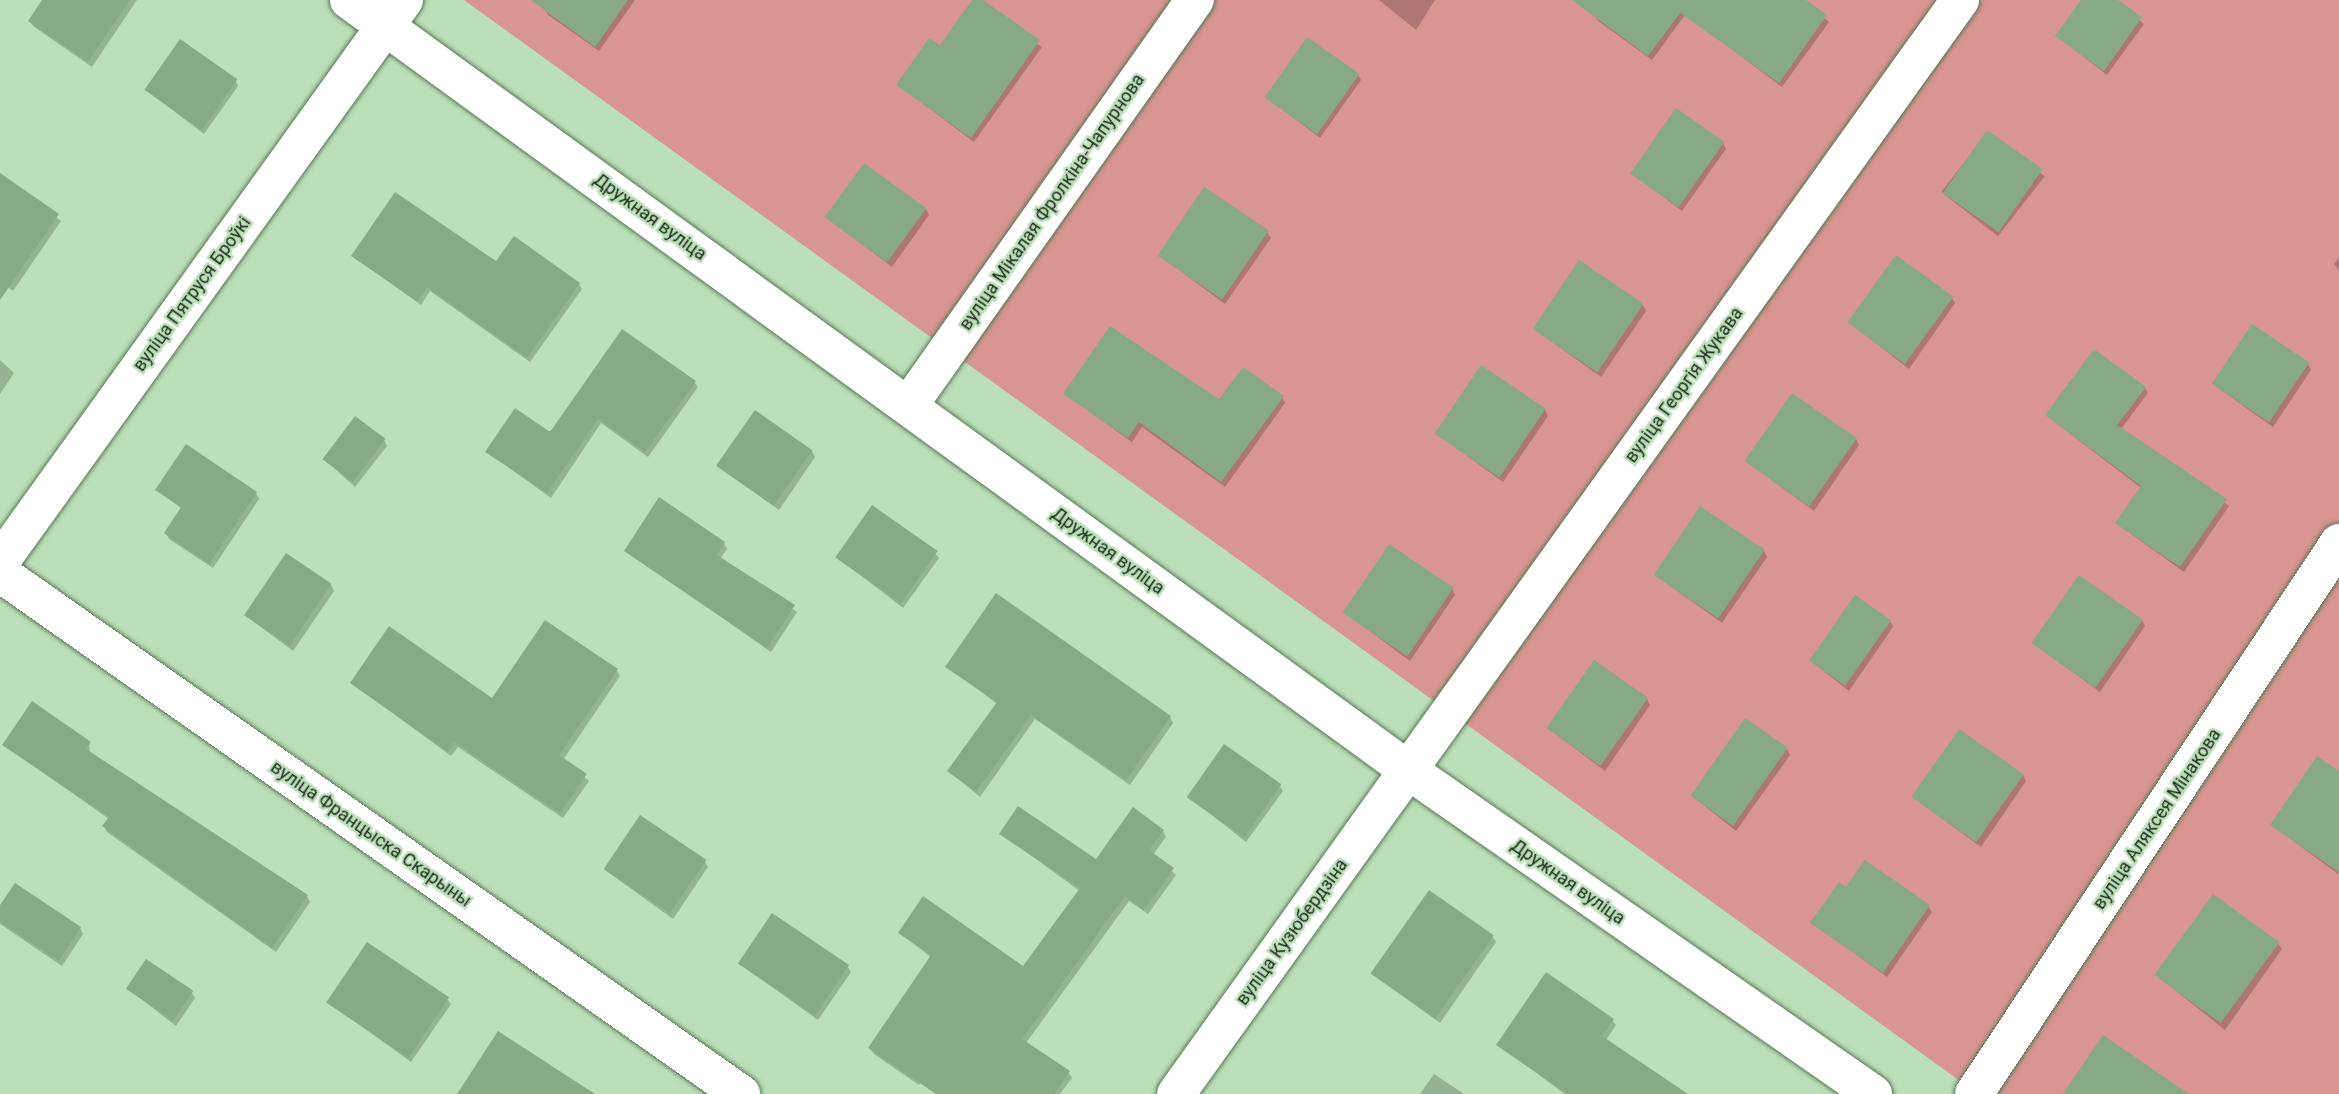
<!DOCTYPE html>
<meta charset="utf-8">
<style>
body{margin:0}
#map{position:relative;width:2339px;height:1094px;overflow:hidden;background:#bbdfb8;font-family:Roboto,sans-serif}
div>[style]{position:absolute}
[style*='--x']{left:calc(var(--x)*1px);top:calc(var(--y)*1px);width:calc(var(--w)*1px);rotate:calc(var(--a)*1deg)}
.green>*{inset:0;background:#d99591}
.shadow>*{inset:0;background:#0003;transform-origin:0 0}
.building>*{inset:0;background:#87aa85;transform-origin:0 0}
.roads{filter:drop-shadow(0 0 2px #567754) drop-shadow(0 0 2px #567754)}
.minor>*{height:38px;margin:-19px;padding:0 19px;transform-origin:19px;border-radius:19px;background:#fff}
span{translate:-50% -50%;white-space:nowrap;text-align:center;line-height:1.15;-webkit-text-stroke:5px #bbdfb8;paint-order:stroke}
.street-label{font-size:18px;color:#1b281a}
</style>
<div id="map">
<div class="green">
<i style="clip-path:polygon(464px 0,2339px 0,2339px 1094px,1978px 1094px)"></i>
</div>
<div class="shadow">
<i style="clip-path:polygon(44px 0,137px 0,92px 67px,33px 26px,30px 21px)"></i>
<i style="clip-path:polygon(551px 0,635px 0,599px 51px,548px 15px,545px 9px)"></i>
<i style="clip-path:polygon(974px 0,1042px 47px,974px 142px,898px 85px,940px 48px)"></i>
<i style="clip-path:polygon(1379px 0,1435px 0,1416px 30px)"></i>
<i style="clip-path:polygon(1606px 0,1696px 0,1652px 60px,1598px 21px,1595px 15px)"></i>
<i style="clip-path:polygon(1738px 0,1803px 0,1829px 22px,1782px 87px,1713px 35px)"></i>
<i style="clip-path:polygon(2083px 0,2115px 0,2144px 24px,2107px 75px,2057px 36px)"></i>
<i style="clip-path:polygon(1358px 75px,1361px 80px,1320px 138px,1266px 97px)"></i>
<i style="clip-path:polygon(235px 80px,238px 86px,204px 134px,146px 90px)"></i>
<i style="left:1988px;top:132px;width:72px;height:76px;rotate:38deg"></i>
<i style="clip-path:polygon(1723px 143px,1726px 149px,1682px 211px,1632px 173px)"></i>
<i style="clip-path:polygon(0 174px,61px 221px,13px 291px,0 282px)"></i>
<i style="clip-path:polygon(926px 209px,929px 215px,892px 267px,827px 218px)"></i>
<i style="clip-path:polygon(1267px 232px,1271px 238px,1225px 304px,1159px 255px)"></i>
<i style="clip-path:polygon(353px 256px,496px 263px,579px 284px,582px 289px,530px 362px,430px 291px,421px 305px)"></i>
<i style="clip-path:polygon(2339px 257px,2339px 271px,2334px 264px)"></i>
<i style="clip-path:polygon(1952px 298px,1955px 303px,1909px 369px,1850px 323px)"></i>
<i style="clip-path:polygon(1643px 305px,1646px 311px,1601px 377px,1534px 329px)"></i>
<i style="clip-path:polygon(0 360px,14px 373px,0 394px)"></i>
<i style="clip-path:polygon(2308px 364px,2311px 370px,2273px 427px,2214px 385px)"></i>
<i style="clip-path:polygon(694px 382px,698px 387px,648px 457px,601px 423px,551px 498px,487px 452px)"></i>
<i style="clip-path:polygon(2145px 388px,2148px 393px,2121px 429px,2229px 506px,2184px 572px,2117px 524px,2141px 488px,2047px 416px)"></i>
<i style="clip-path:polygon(1065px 394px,1220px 401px,1282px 398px,1285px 403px,1225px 487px,1142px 427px,1132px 442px)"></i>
<i style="clip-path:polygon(1545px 410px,1548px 416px,1503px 482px,1437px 434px)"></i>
<i style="clip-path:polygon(1856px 439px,1859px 445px,1814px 511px,1747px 462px)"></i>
<i style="clip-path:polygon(384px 440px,387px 446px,355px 487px,324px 459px)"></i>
<i style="clip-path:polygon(812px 451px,815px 457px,779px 510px,719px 466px)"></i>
<i style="clip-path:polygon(157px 490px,256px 493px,259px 499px,213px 568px,169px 539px,166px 533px,182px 509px)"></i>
<i style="clip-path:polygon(724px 543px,727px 549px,720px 559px,797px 612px,771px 652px,626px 551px)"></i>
<i style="clip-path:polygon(1764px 551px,1767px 557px,1722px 623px,1655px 575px)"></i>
<i style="clip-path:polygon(935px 553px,939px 558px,903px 608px,837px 557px)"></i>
<i style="clip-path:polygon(331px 585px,334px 591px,293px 651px,245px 615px)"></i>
<i style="clip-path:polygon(1452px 589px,1455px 595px,1410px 661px,1344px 612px)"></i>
<i style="clip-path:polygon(2142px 620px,2145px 626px,2100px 692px,2034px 644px)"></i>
<i style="clip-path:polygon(1890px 621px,1893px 627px,1849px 691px,1811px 661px)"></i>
<i style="clip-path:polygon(948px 667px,1170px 717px,1173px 723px,1130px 785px,1035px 719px,980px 797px,950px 772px,997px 704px)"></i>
<i style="clip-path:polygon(617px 671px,620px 676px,563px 760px,589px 781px,563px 818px,458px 747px,451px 756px,352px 683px,492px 700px)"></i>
<i style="clip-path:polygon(1647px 699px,1650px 705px,1605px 771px,1549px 729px)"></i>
<i style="clip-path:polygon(89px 743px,90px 753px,307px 896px,310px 902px,276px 952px,107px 832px,104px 826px,109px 819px,4px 745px)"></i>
<i style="clip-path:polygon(1787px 749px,1790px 755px,1736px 831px,1692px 796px)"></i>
<i style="clip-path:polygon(2339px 774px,2339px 873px,2338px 874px,2272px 825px)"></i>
<i style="clip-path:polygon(2023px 775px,2026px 781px,1981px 847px,1914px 798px)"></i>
<i style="clip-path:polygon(1279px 785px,1283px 791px,1246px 842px,1189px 797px)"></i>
<i style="clip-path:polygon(1163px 831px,1166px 837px,1153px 855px,1176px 875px,1148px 914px,1129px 901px,1026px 1043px,1068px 1072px,1072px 1078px,1060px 1094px,945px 1094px,923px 1079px,919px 1085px,874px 1054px,870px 1048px,932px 958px,900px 933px,1024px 969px,1080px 891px,1001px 834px,1096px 861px)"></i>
<i style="clip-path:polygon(705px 862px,708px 867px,673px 919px,605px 870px)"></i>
<i style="clip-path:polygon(1847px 889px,1928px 906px,1932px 912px,1887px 977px,1813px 923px)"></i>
<i style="clip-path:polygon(0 908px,80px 928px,83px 934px,62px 966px,0 924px)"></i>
<i style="clip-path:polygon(1492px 936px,1496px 942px,1440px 1023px,1373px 974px)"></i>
<i style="clip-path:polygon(2278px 943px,2282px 949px,2225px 1030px,2156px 975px)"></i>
<i style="clip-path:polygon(740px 964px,847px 966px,851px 972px,818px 1020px)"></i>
<i style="clip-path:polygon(127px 988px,192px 993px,195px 998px,176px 1026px)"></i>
<i style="clip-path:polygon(447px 999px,451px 1004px,411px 1062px,328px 1002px)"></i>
<i style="clip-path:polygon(1612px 1020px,1616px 1025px,1606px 1040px,1685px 1094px,1565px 1094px,1498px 1045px)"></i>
<i style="clip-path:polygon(1434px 1074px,1464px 1094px,1420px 1094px)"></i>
</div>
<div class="building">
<i style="clip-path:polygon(42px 0,130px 0,88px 62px,28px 21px)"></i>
<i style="clip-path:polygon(531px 0,628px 0,595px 47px)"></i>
<i style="clip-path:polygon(972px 0,983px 0,1040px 40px,971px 138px,896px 85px,929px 38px,940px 45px)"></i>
<i style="clip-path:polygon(1572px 0,1806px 0,1827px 15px,1779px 83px,1680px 13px,1648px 56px)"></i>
<i style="clip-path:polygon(2081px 0,2118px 0,2142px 17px,2104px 71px,2055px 36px)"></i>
<i style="left:1307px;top:37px;width:64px;height:74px;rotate:35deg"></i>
<i style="left:180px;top:39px;width:70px;height:62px;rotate:35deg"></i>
<i style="left:1676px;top:108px;width:59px;height:80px;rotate:35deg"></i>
<i style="left:1987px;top:130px;width:68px;height:77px;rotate:35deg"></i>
<i style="left:864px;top:163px;width:77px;height:67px;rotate:36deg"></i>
<i style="clip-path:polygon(0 173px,59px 214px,0 300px)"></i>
<i style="left:1204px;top:187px;width:78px;height:83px;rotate:34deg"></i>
<i style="clip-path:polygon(395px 192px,496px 261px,514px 236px,580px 283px,527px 358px,427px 287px,417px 301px,351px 256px)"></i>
<i style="left:1896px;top:255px;width:71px;height:83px;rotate:36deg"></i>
<i style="left:1579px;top:260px;width:78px;height:83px;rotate:34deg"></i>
<i style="left:2252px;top:324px;width:69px;height:72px;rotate:34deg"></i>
<i style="clip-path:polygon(1110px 326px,1219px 399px,1243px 367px,1284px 396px,1221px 482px,1139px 422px,1128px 438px,1063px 394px)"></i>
<i style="clip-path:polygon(622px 329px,696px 381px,645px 452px,598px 419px,547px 493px,485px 452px,515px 408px,550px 432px)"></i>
<i style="clip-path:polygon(2094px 349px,2146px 387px,2117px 425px,2227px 499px,2180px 567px,2115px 523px,2141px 486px,2045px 415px)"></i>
<i style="left:1481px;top:365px;width:78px;height:83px;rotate:34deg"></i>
<i style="left:1792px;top:393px;width:79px;height:83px;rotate:35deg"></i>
<i style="left:755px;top:410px;width:70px;height:68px;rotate:35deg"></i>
<i style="left:355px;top:416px;width:38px;height:54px;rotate:37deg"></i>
<i style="clip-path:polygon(186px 444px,257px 492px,209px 564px,164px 533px,181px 507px,155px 490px)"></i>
<i style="clip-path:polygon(659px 497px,725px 542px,717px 555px,795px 605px,767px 648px,624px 551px)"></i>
<i style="left:872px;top:505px;width:80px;height:64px;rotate:35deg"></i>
<i style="left:1700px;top:506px;width:78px;height:83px;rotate:34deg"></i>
<i style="left:1389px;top:544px;width:78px;height:83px;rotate:34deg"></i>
<i style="left:286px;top:553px;width:55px;height:75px;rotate:34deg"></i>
<i style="left:2079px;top:575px;width:78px;height:83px;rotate:35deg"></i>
<i style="clip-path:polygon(996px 593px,1171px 716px,1126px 780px,1031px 715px,976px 792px,947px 771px,997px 702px,945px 667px)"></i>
<i style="left:1855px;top:595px;width:44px;height:80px;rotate:35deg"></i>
<i style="clip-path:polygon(545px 620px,618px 669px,559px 755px,587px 774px,560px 813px,454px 742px,448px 752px,350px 683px,389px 626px,492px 698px)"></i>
<i style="left:1594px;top:660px;width:66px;height:83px;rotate:35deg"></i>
<i style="clip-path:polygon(32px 701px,91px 742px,86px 749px,308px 895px,272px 948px,102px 826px,109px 817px,2px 745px)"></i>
<i style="left:1745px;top:718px;width:52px;height:95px;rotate:35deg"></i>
<i style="left:1959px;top:729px;width:79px;height:83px;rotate:35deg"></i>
<i style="left:1224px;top:744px;width:70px;height:65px;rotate:35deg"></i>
<i style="clip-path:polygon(2317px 756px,2339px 771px,2339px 872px,2270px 825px)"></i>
<i style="clip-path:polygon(1018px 806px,1096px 859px,1133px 807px,1164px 830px,1149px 850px,1174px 868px,1144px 910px,1125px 896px,1022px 1039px,1070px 1071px,1054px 1094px,936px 1094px,868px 1048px,931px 955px,898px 933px,923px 896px,1023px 966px,1080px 888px,999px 834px)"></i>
<i style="left:640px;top:815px;width:80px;height:65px;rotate:34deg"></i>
<i style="clip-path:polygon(1865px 860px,1930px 905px,1883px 973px,1810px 923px,1839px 882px,1846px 887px)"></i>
<i style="clip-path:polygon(15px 883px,81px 927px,59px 961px,0 922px,0 905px)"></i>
<i style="left:1429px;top:890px;width:79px;height:102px;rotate:35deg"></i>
<i style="left:2213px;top:894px;width:82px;height:100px;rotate:36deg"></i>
<i style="left:772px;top:913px;width:93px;height:61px;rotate:34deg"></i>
<i style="left:367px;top:942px;width:99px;height:73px;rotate:34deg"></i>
<i style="left:146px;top:959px;width:57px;height:36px;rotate:34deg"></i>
<i style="clip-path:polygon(1546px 972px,1614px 1019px,1602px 1036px,1688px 1094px,1568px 1094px,1496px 1045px)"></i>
<i style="clip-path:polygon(498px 1031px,595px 1094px,457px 1094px)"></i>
<i style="clip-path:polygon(2103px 1035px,2189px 1094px,2063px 1094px)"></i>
</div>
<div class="roads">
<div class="minor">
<i style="--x:349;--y:0;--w:1309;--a:36.02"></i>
<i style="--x:1408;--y:770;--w:567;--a:34.87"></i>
<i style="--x:909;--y:405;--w:496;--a:-54.8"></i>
<i style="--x:0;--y:562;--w:692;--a:-54.29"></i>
<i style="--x:0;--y:573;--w:906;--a:35.11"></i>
<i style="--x:1176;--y:1094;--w:1346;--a:-54.37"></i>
<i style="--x:1974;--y:1094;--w:661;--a:-56.48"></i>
</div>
</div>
<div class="street-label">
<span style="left:1052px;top:202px;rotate:-55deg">вуліца Мікалая Фролкіна-Чапурнова</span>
<span style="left:650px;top:217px;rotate:36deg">Дружная вуліца</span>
<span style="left:192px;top:294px;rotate:-54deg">вуліца Пятруся Броўкі</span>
<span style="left:1684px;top:385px;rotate:-54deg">вуліца Георгія Жукава</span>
<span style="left:1108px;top:551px;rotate:36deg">Дружная вуліца</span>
<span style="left:2157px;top:819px;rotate:-56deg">вуліца Аляксея Мінакова</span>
<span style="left:371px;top:834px;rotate:35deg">вуліца Францыска Скарыны</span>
<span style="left:1568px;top:882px;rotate:35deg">Дружная вуліца</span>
<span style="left:1292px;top:932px;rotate:-54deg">вуліца Кузюбердзіна</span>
</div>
</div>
